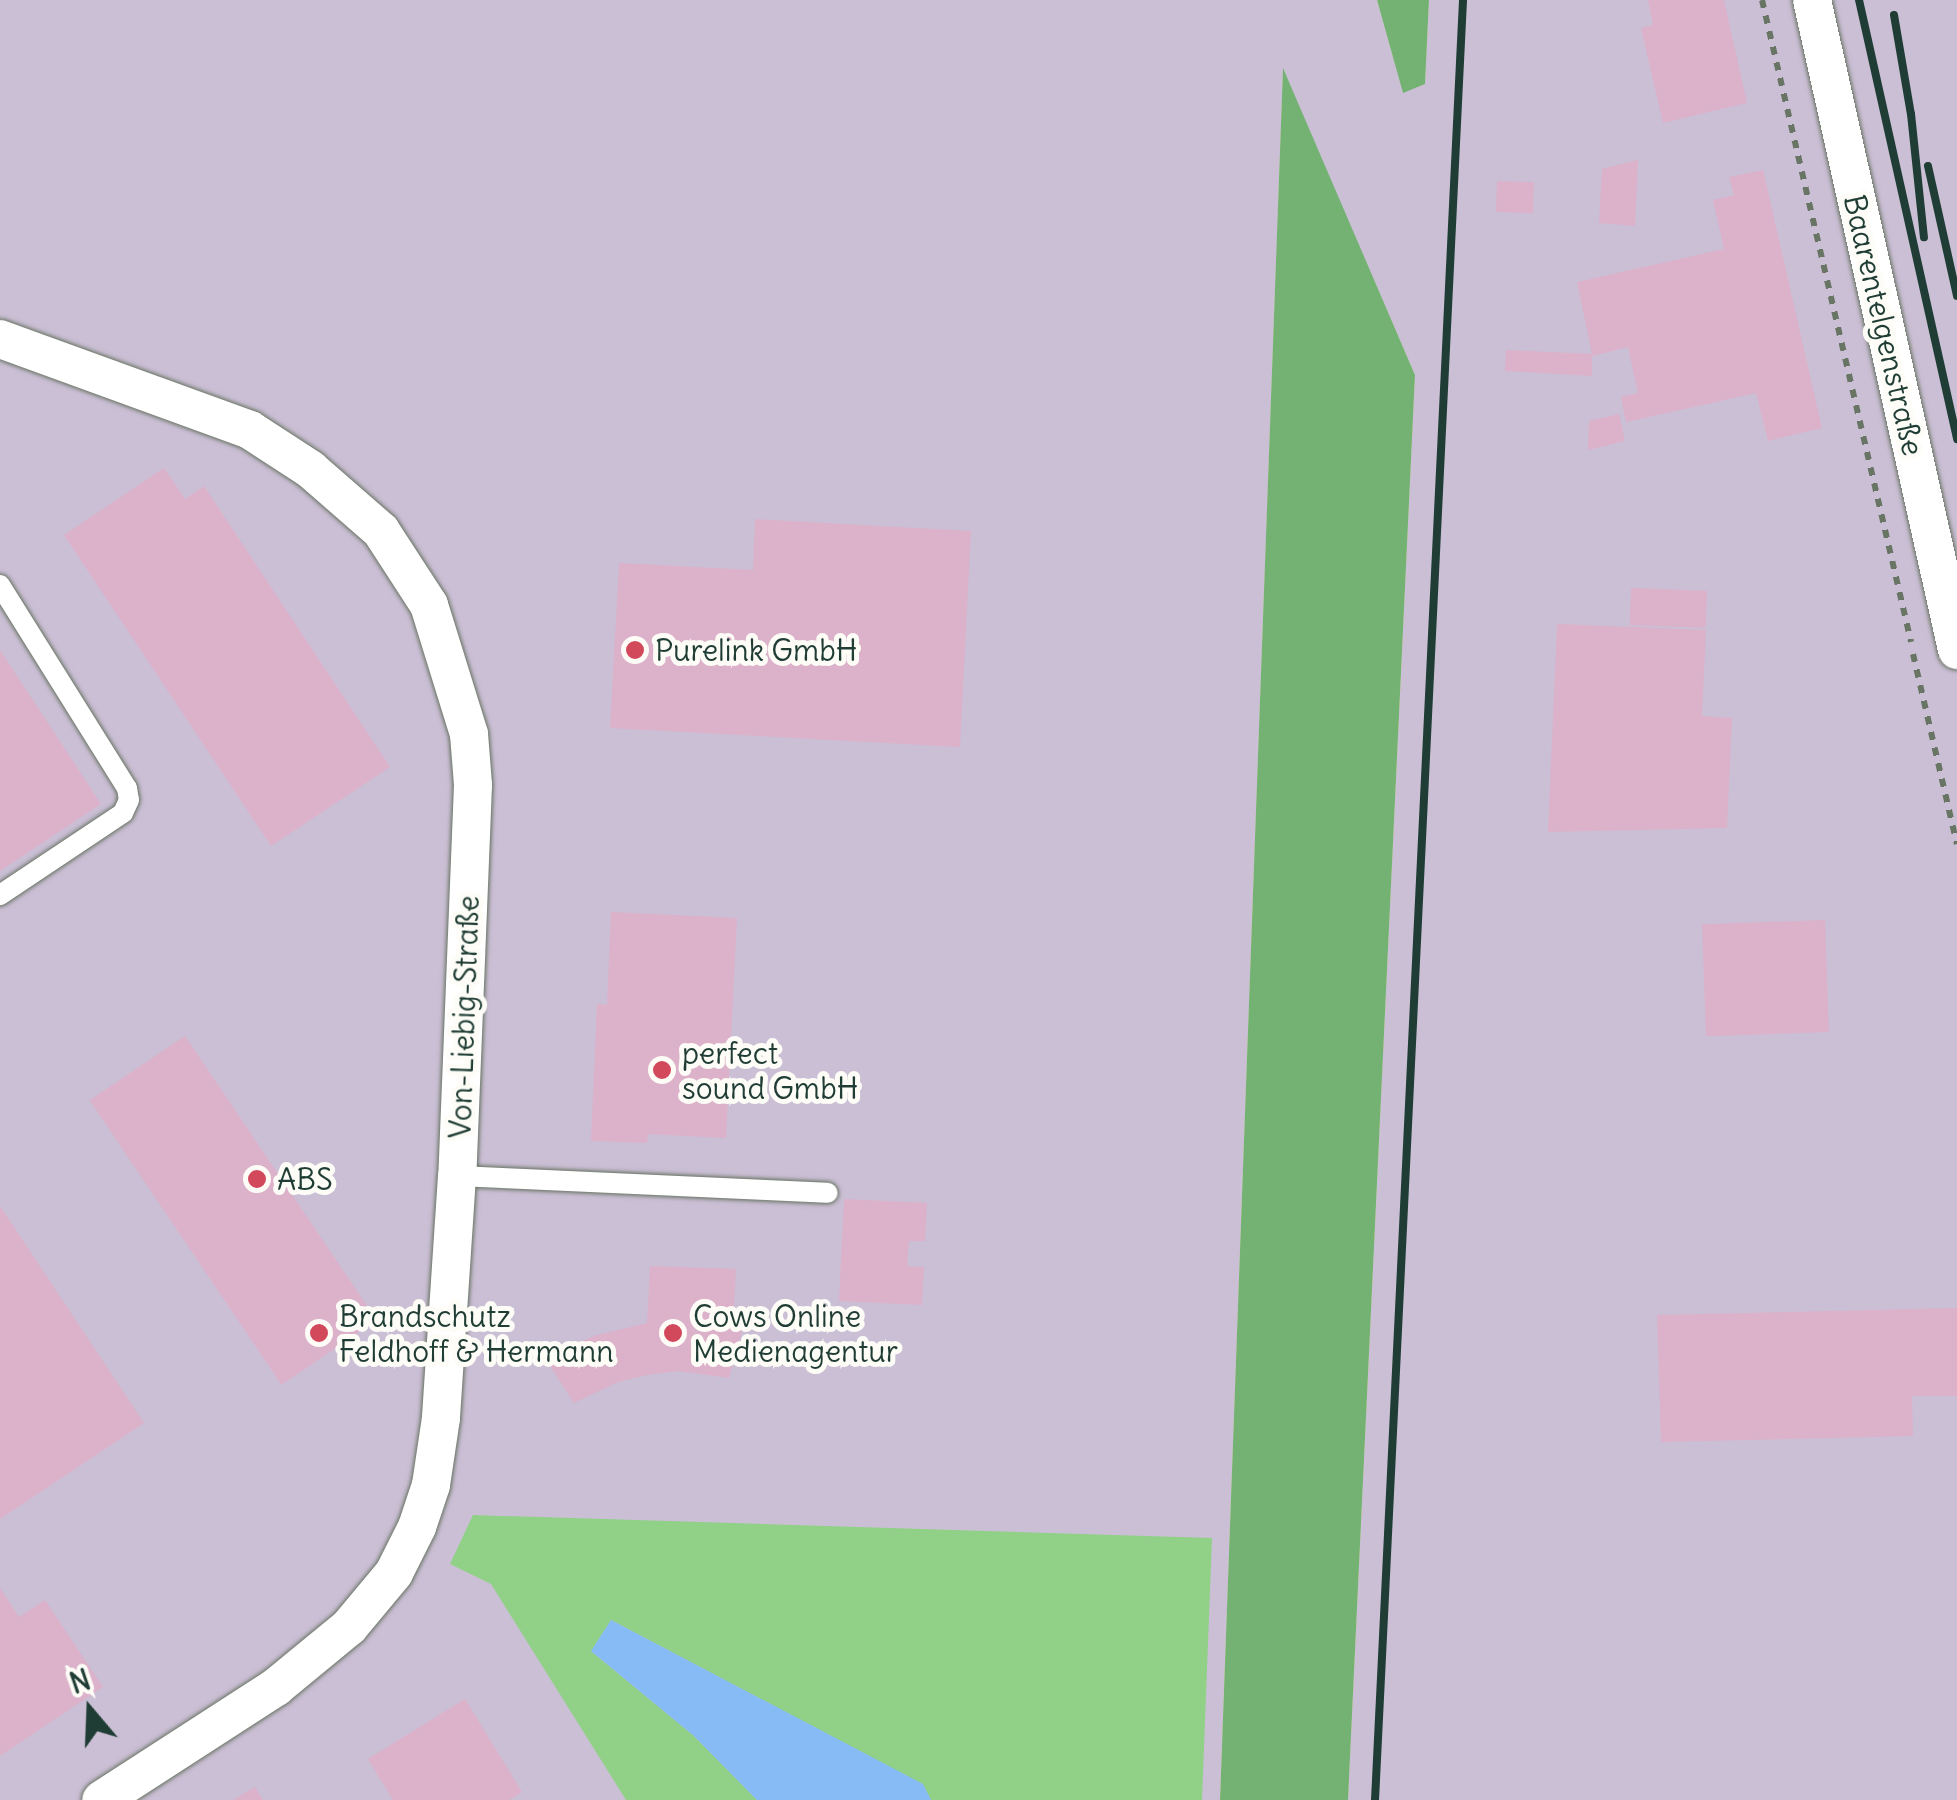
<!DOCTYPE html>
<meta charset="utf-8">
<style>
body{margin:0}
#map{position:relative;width:1957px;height:1800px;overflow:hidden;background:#f1dbbc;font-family:Delius,sans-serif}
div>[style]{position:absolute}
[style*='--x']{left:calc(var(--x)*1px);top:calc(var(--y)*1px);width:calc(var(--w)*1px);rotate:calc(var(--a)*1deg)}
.industrial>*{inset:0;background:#cbbfd5}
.green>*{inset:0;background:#90d087}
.forest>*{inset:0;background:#74b274}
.water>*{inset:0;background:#87bbf5}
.building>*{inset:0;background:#dcb1ca;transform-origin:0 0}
.path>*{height:6px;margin-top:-3px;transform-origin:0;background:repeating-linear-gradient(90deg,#687464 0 8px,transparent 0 16px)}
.roads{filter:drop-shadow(0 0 2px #687464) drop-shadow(0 0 2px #687464)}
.lane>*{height:20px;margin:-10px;padding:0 10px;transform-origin:10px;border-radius:10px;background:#fff}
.street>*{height:38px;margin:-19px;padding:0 19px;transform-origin:19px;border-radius:19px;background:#fff}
.rail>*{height:8px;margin:-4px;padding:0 4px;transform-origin:4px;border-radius:4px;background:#1f3d34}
.dots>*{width:28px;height:28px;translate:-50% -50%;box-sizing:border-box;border:5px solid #fdfcf7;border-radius:50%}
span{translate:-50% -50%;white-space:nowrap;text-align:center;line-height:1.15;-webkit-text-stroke:10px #fdfcf7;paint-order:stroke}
.street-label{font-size:30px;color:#1f3d34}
.poi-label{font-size:30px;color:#1f3d34}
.left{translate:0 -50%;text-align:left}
.north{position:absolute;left:40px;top:1660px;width:100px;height:100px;-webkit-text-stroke:8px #fdfcf7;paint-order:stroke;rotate:341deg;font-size:28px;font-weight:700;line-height:40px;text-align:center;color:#1f3d34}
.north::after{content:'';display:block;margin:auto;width:35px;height:45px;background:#1f3d34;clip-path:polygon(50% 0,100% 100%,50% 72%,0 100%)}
</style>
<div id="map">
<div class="industrial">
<i style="clip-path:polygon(0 0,1377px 0,1403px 92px,1425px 84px,1429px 0,1957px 0,1957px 1800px,1348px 1800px,1415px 375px,1283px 71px,1220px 1800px,0 1800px)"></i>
</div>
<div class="green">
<i style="clip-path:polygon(473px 1515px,1212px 1538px,1202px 1800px,931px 1800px,922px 1784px,611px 1620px,592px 1652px,694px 1736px,757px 1800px,626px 1800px,491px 1584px,450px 1564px)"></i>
</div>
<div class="forest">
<i style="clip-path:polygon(1377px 0,1429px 0,1425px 84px,1403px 93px)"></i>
<i style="clip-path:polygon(1283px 68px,1415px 375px,1348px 1800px,1220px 1800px)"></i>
</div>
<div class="water">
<i style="clip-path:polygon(611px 1620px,923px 1784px,931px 1800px,757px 1800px,694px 1736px,591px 1651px)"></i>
</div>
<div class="building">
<i style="clip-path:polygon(1648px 0,1724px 0,1747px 103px,1663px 123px,1641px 28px,1653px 25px)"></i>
<i style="clip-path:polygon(1638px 160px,1635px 226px,1599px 223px,1602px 169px)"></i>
<i style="clip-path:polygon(1763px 170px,1822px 428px,1768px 441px,1756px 393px,1626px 422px,1621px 397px,1638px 393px,1628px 347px,1592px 356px,1592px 376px,1505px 371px,1506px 350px,1592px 354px,1577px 282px,1724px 249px,1713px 200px,1734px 195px,1729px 177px)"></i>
<i style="left:1497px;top:181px;width:37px;height:31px;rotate:2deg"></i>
<i style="clip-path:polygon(1619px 414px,1625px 441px,1588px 450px,1589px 421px)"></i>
<i style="clip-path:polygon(164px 468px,185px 499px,204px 486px,390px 767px,271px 846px,64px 535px)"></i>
<i style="clip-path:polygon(755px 519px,971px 531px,960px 747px,610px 728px,619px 563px,753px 570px)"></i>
<i style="left:1631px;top:588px;width:76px;height:37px;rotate:2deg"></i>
<i style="clip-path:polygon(1557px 624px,1706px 630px,1702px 716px,1732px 718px,1727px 828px,1548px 832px)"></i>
<i style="clip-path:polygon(0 650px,101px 804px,0 871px)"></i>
<i style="clip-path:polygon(611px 912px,737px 918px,726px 1138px,648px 1134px,647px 1143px,591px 1141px,597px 1004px,607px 1005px)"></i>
<i style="left:1825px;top:920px;width:112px;height:123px;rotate:88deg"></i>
<i style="left:185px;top:1036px;width:343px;height:115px;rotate:56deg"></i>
<i style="clip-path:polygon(844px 1199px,927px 1203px,925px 1241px,909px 1241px,907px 1266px,924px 1267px,922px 1305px,839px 1301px)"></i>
<i style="clip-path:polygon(0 1206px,144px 1423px,0 1519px)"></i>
<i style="clip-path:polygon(650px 1266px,736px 1269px,733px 1328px,742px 1330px,729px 1378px,679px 1371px,647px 1375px,618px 1382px,574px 1403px,547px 1361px,593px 1336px,647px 1323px)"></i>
<i style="clip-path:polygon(1957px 1308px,1957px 1396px,1912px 1396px,1913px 1436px,1661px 1442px,1657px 1315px)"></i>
<i style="clip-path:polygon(0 1588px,19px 1617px,45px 1600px,103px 1687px,0 1756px)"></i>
<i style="clip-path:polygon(465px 1699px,522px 1792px,509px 1800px,393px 1800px,368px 1759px)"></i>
<i style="clip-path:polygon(255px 1787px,263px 1800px,233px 1800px)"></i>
</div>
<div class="path">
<i style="--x:1762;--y:0;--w:659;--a:76.93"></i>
<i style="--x:1913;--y:654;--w:195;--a:77"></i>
</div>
<div class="roads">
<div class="lane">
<i style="--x:0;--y:585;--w:239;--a:58"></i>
<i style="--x:127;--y:788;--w:12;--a:81"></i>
<i style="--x:129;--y:800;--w:14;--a:115"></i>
<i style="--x:123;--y:813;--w:148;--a:146.3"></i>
<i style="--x:457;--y:1176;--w:371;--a:2.6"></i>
</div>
<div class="street">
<i style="--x:1812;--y:0;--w:666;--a:77.42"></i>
<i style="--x:0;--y:339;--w:266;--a:20"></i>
<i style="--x:250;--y:430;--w:72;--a:33"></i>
<i style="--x:310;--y:469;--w:94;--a:41.1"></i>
<i style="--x:381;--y:531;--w:88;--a:57"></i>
<i style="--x:429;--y:605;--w:135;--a:72.8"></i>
<i style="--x:469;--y:734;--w:51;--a:85.5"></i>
<i style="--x:473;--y:785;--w:391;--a:92.3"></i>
<i style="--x:457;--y:1176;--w:243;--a:93.8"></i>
<i style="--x:441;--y:1418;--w:68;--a:98.5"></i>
<i style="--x:431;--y:1485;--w:44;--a:108.4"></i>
<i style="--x:417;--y:1527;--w:51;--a:116.6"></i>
<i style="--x:394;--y:1573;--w:70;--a:129.8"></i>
<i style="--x:349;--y:1627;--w:94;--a:140.6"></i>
<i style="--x:276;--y:1687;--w:208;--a:147.1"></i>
</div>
</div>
<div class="rail">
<i style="--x:1859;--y:0;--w:450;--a:77.4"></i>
<i style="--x:1894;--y:15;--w:100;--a:80.3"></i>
<i style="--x:1911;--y:114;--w:124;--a:84"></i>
<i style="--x:1928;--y:166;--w:133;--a:77.4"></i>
<i style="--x:1375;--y:1800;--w:1802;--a:-87.2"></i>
</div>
<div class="dots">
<i style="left:635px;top:650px;background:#d1495b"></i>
<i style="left:662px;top:1070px;background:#d1495b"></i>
<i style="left:257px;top:1179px;background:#d1495b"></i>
<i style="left:319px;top:1333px;background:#d1495b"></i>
<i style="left:673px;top:1333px;background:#d1495b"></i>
</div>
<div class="street-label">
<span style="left:1884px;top:325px;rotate:77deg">Baarentelgenstraße</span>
<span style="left:464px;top:1017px;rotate:-88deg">Von-Liebig-Straße</span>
</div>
<div class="poi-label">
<span class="left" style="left:655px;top:650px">Purelink GmbH</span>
<span class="left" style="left:682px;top:1070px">perfect<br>sound GmbH</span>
<span class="left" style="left:277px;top:1179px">ABS</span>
<span class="left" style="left:339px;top:1333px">Brandschutz<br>Feldhoff &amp; Hermann</span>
<span class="left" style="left:693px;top:1333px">Cows Online<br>Medienagentur</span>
</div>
<div class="north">N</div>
</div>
